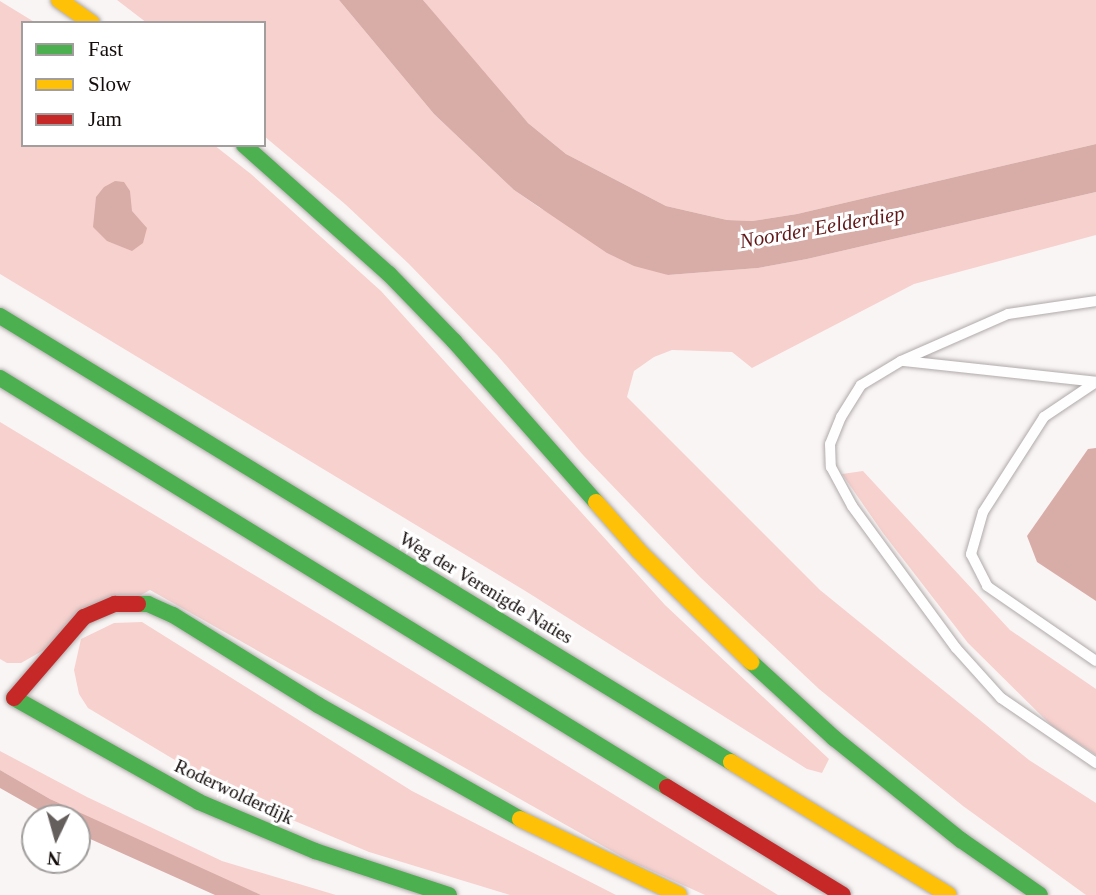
<!DOCTYPE html>
<style>
body{margin:0}
#map{position:relative;width:1096px;height:895px;overflow:hidden;background:#faf5f5;font-family:"Times New Roman",serif}
div>[style]{position:absolute}
[style*='--x']{left:calc(var(--x)*1px);top:calc(var(--y)*1px);width:calc(var(--w)*1px);rotate:calc(var(--a)*1deg)}
.green>*{inset:0;background:#f7d1ce}
.water>*{inset:0;background:#d8aca7}
.roads{filter:drop-shadow(0 0 2px #b0aaaa) drop-shadow(0 0 2px #b0aaaa)}
.lane>*{height:10px;margin:-5px;padding:0 5px;transform-origin:5px;border-radius:5px;background:#fefefe}
.fast>*{height:16px;margin:-8px;padding:0 8px;transform-origin:8px;border-radius:8px;background:#4caf50}
.slow>*{height:16px;margin:-8px;padding:0 8px;transform-origin:8px;border-radius:8px;background:#ffc107}
.jam>*{height:16px;margin:-8px;padding:0 8px;transform-origin:8px;border-radius:8px;background:#c62828}
span{translate:-50% -50%;white-space:nowrap;text-align:center;line-height:1.15;-webkit-text-stroke:6px #fff;paint-order:stroke}
.street-label{font-size:19px;color:#130c0b}
.water-label{font-size:21px;color:#621818;font-style:italic}
.legend{position:absolute;left:21px;top:21px;width:245px;height:126px;box-sizing:border-box;background:#fff;border:2px solid #a19e9d;margin:0;padding:9px 12px;list-style:none;font-size:21px;color:#130c0b}
.legend li{display:flex;align-items:center;gap:14px;height:35px}
.legend b{width:35px;border:2px solid #a19e9d}
.north{position:absolute;left:21px;top:804px;width:70px;height:70px;box-sizing:border-box;background:#fff;border:2px solid #a19e9d;border-radius:50%;rotate:185deg;font-size:19px;font-weight:700;line-height:28px;text-align:center;color:#130c0b}
.north::after{content:'';display:block;margin:auto;width:24px;height:32px;background:#645e5d;clip-path:polygon(50% 0,100% 100%,50% 72%,0 100%)}
</style>
<div id="map">
<div class="green">
<i style="clip-path:polygon(117px 0,339px 0,434px 114px,514px 190px,540px 208px,668px 275px,758px 268px,807px 259px,1096px 192px,1096px 235px,914px 284px,752px 368px,732px 352px,672px 350px,654px 357px,634px 371px,627px 397px,820px 590px,1029px 760px,1096px 803px,1096px 895px,1086px 895px,963px 806px,819px 689px,700px 577px,583px 455px,497px 355px,409px 264px,345px 204px,264px 136px,264px 23px,147px 23px)"></i>
<i style="clip-path:polygon(423px 0,1096px 0,1096px 144px,797px 214px,752px 221px,727px 220px,666px 206px,566px 154px,528px 123px,494px 87px)"></i>
<i style="clip-path:polygon(0 1px,36px 23px,23px 23px,23px 145px,214px 145px,251px 174px,381px 291px,665px 605px,829px 759px,822px 773px,807px 769px,527px 592px,0 274px)"></i>
<i style="clip-path:polygon(0 422px,339px 626px,778px 895px,705px 895px,628px 860px,150px 590px,21px 663px,7px 663px,0 659px)"></i>
<i style="clip-path:polygon(863px 471px,1010px 630px,1096px 689px,1096px 755px,1052px 726px,968px 643px,883px 533px,842px 474px)"></i>
<i style="clip-path:polygon(142px 622px,412px 791px,616px 895px,510px 895px,369px 852px,235px 796px,88px 708px,79px 694px,74px 670px,81px 639px,114px 623px)"></i>
<i style="clip-path:polygon(0 751px,87px 797px,222px 861px,336px 895px,261px 895px,194px 867px,50px 799px,0 770px)"></i>
</div>
<div class="water">
<i style="clip-path:polygon(339px 0,423px 0,528px 123px,566px 154px,666px 206px,727px 220px,752px 221px,797px 214px,1096px 144px,1096px 192px,807px 259px,758px 268px,668px 275px,634px 266px,607px 253px,514px 190px,434px 114px)"></i>
<i style="clip-path:polygon(115px 181px,124px 182px,130px 191px,132px 211px,147px 228px,143px 243px,132px 251px,107px 241px,93px 227px,96px 197px,104px 187px)"></i>
<i style="clip-path:polygon(1096px 448px,1096px 601px,1037px 562px,1027px 536px,1088px 449px)"></i>
<i style="clip-path:polygon(0 770px,50px 799px,261px 895px,215px 895px,88px 838px,77px 832px,77px 818px,53px 818px,0 788px)"></i>
</div>
<div class="roads">
<div class="lane">
<i style="--x:1096;--y:301;--w:89;--a:171.6"></i>
<i style="--x:1008;--y:314;--w:117;--a:156.3"></i>
<i style="--x:901;--y:361;--w:47;--a:149"></i>
<i style="--x:861;--y:385;--w:38;--a:122"></i>
<i style="--x:841;--y:417;--w:29;--a:112"></i>
<i style="--x:830;--y:444;--w:23;--a:88"></i>
<i style="--x:831;--y:467;--w:44;--a:61.7"></i>
<i style="--x:852;--y:506;--w:176;--a:53.8"></i>
<i style="--x:956;--y:648;--w:67;--a:48"></i>
<i style="--x:1001;--y:698;--w:115;--a:34.4"></i>
<i style="--x:904;--y:361;--w:193;--a:6.2"></i>
<i style="--x:1096;--y:382;--w:63;--a:146.1"></i>
<i style="--x:1044;--y:417;--w:113;--a:122.7"></i>
<i style="--x:983;--y:512;--w:44;--a:105.9"></i>
<i style="--x:971;--y:554;--w:36;--a:63"></i>
<i style="--x:987;--y:586;--w:132;--a:34.5"></i>
</div>
<div class="fast">
<i style="--x:244;--y:145;--w:194;--a:41.7"></i>
<i style="--x:389;--y:274;--w:93;--a:45.9"></i>
<i style="--x:454;--y:341;--w:215;--a:48.6"></i>
<i style="--x:0;--y:316;--w:856;--a:31.39"></i>
<i style="--x:0;--y:378;--w:782;--a:31.52"></i>
<i style="--x:138;--y:604;--w:10;--a:0"></i>
<i style="--x:148;--y:604;--w:27;--a:24"></i>
<i style="--x:173;--y:615;--w:171;--a:31.8"></i>
<i style="--x:318;--y:705;--w:232;--a:29.4"></i>
<i style="--x:751;--y:662;--w:113;--a:42.5"></i>
<i style="--x:834;--y:738;--w:163;--a:38.8"></i>
<i style="--x:961;--y:840;--w:96;--a:34.8"></i>
<i style="--x:14;--y:698;--w:212;--a:29.3"></i>
<i style="--x:199;--y:802;--w:126;--a:22.9"></i>
<i style="--x:315;--y:851;--w:141;--a:18.2"></i>
</div>
<div class="slow">
<i style="--x:59;--y:0;--w:40;--a:34.9"></i>
<i style="--x:596;--y:502;--w:65;--a:48.7"></i>
<i style="--x:639;--y:551;--w:158;--a:44.7"></i>
<i style="--x:731;--y:762;--w:255;--a:31.4"></i>
<i style="--x:520;--y:819;--w:176;--a:25.5"></i>
</div>
<div class="jam">
<i style="--x:14;--y:698;--w:107;--a:-49.2"></i>
<i style="--x:84;--y:617;--w:34;--a:-23"></i>
<i style="--x:115;--y:604;--w:23;--a:0"></i>
<i style="--x:667;--y:787;--w:206;--a:31.5"></i>
</div>
</div>
<div class="street-label">
<span style="left:486px;top:588px;rotate:31deg">Weg der Verenigde Naties</span>
<span style="left:234px;top:792px;rotate:25deg">Roderwolderdijk</span>
</div>
<div class="water-label">
<span style="left:822px;top:227px;rotate:-10deg">Noorder Eelderdiep</span>
</div>
<ul class="legend">
<li><b style="height:9px;background:#4caf50"></b>Fast</li>
<li><b style="height:9px;background:#ffc107"></b>Slow</li>
<li><b style="height:9px;background:#c62828"></b>Jam</li>
</ul>
<div class="north">N</div>
</div>
